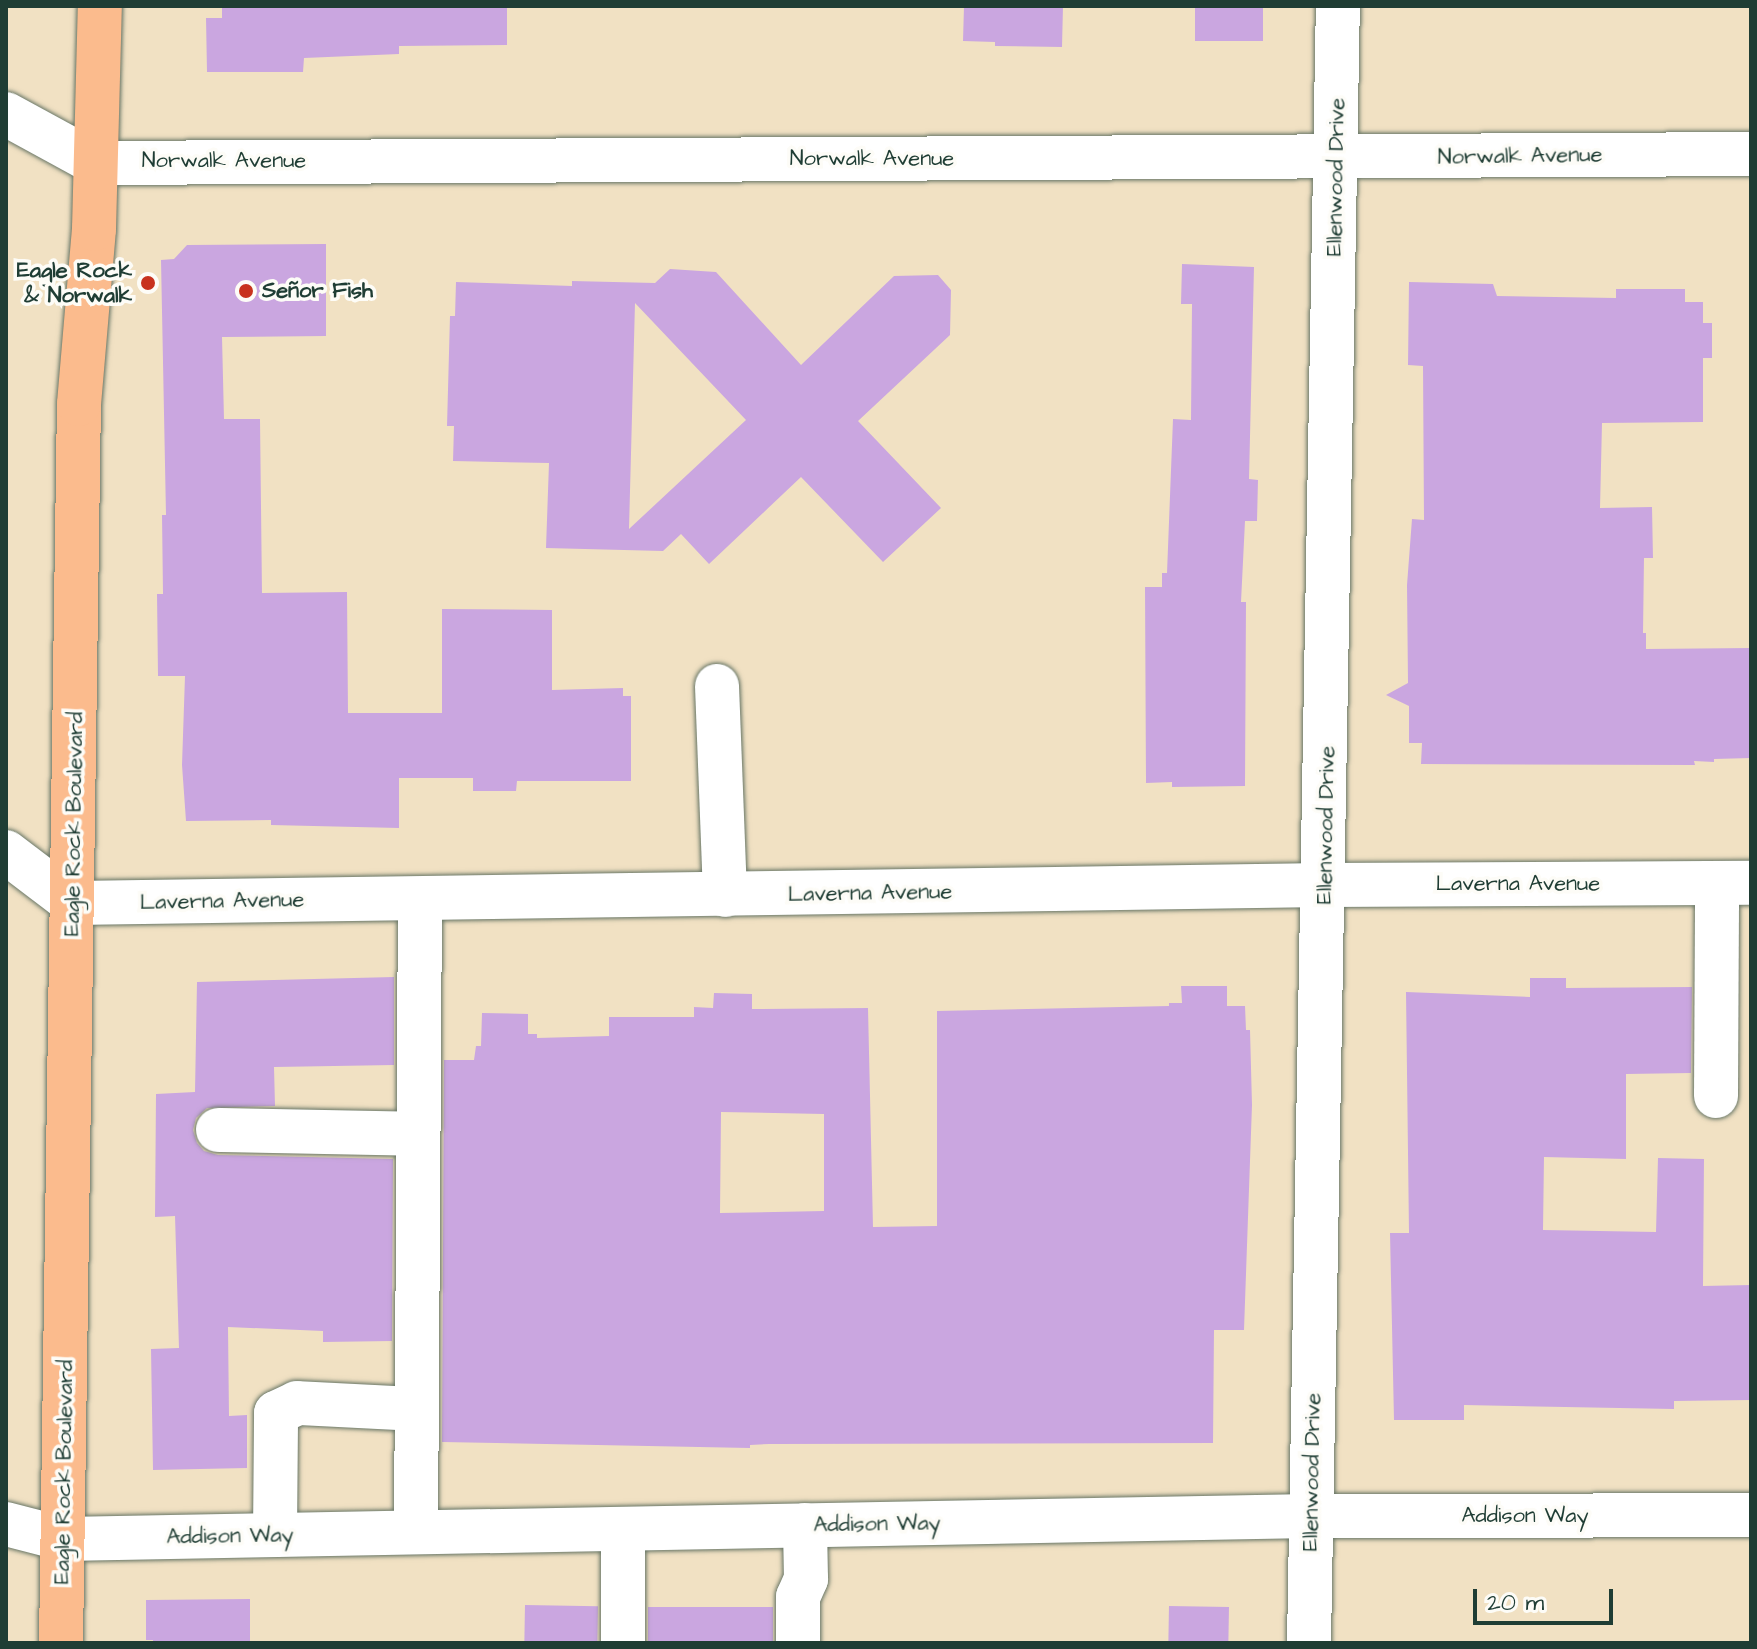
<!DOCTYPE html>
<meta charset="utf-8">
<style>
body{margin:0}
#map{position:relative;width:1757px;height:1649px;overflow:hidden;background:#f1e1c3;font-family:"Architects Daughter",sans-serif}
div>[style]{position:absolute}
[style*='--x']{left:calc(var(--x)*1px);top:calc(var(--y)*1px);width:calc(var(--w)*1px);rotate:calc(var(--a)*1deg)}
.building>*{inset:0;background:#caa6e0;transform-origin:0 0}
.roads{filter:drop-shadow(0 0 2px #687666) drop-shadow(0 0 2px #687666)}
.minor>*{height:44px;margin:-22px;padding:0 22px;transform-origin:22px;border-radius:22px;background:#fff}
.major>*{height:44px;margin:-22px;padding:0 22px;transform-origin:22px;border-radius:22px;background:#fbbb8d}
.dots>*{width:22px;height:22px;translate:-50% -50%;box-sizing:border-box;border:4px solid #fdfcf7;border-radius:50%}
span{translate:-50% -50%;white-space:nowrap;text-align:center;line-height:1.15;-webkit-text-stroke:7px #fdfcf7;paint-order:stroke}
.street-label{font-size:22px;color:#1f3d34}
.poi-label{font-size:22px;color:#1f3d34;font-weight:700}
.right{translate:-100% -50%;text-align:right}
.left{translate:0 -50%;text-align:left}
.frame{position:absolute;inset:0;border:8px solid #1f3d34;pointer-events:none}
.scale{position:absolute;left:1473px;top:1589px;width:140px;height:36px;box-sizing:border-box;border:4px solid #1f3d34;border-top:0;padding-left:10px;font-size:24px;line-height:28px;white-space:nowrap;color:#1f3d34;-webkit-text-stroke:6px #fdfcf7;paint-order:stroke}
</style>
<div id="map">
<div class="building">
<i style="clip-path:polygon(222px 6px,507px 6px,507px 45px,399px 46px,399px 54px,304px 58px,303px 72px,207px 72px,206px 18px,222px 18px)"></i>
<i style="clip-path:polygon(964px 6px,1063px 6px,1062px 47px,995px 46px,995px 42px,963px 41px)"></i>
<i style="left:1195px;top:6px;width:68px;height:35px"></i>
<i style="clip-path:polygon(326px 244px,326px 336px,222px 337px,224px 419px,260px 419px,262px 593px,347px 592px,348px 713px,442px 713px,442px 609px,552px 610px,552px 690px,623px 688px,623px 696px,631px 696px,631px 781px,517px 781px,516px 791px,473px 791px,473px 778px,399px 778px,399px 828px,271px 825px,271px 820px,186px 821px,182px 765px,185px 676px,158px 676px,157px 594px,163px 594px,162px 515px,166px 515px,161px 260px,174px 259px,187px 245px)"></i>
<i style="clip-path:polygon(1182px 264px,1254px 267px,1249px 479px,1258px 480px,1257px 521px,1245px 521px,1241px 602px,1246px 602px,1245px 786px,1172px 787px,1172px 782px,1146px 783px,1145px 587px,1162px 587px,1162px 573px,1167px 573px,1173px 419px,1191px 420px,1192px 304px,1181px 304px)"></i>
<i style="clip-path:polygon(evenodd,670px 269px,716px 272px,801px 365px,894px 276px,938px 275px,951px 290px,950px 335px,858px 421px,941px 508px,883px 562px,801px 477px,709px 564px,681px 534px,663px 551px,546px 548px,549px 463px,453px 461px,454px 426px,447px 426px,450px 316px,455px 316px,456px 282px,572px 286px,572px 281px,655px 283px,670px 269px,635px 303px,746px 420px,629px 529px,635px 303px)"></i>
<i style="clip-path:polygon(1409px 282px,1493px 284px,1497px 296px,1616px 298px,1616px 289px,1685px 289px,1685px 302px,1703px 302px,1703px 323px,1712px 323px,1712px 358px,1703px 358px,1703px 422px,1602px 423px,1600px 508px,1652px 507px,1653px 558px,1644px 558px,1643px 633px,1646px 633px,1646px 649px,1751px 648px,1751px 758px,1714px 759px,1714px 762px,1694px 761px,1695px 765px,1421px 764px,1422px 743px,1409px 743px,1409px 706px,1386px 695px,1408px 683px,1407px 585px,1412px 519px,1424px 520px,1423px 366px,1408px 365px)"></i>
<i style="clip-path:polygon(394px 977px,394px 1065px,274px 1067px,275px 1106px,207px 1108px,196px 1118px,193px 1130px,197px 1143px,204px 1151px,218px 1155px,393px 1159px,392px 1341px,323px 1342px,323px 1331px,228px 1327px,229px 1416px,247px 1415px,247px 1468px,153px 1470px,151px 1349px,179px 1348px,175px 1216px,155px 1217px,156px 1094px,195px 1092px,197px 982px)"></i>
<i style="clip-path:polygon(1530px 978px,1566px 978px,1566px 988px,1692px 987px,1691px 1073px,1626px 1074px,1626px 1159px,1544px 1157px,1543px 1230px,1656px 1232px,1658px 1158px,1704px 1159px,1703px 1286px,1751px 1285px,1751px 1400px,1674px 1401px,1674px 1409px,1464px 1405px,1464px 1420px,1394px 1420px,1390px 1233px,1409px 1233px,1406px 992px,1530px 997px)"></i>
<i style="clip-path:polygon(evenodd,1181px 986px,1227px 986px,1227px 1006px,1245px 1006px,1246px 1030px,1250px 1030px,1252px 1105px,1244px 1330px,1214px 1330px,1213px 1443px,769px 1444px,750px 1445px,750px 1448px,442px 1442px,444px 1060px,474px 1060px,476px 1046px,481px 1046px,482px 1013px,528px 1014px,528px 1034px,537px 1034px,537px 1038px,609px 1036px,609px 1017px,694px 1017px,694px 1007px,713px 1008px,714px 993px,752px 994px,752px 1009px,868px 1008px,873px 1227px,937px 1226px,937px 1011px,1169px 1006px,1169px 1003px,1182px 1003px,1181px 986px,721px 1112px,824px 1114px,824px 1211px,720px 1213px,721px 1112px)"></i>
<i style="clip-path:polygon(250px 1599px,250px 1643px,153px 1643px,153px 1640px,146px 1640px,146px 1600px)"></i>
<i style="left:525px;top:1605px;width:73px;height:38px;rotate:1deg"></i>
<i style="left:1169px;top:1606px;width:60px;height:37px;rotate:1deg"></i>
<i style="left:648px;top:1607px;width:125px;height:36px"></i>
</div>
<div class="roads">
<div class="minor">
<i style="--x:6;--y:114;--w:102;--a:28.6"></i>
<i style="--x:96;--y:163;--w:1655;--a:-0.31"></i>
<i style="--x:717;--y:686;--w:209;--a:87.8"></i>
<i style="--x:6;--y:852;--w:84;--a:37.3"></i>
<i style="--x:73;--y:903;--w:1252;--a:-0.82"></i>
<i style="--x:1325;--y:885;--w:426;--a:-0.3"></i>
<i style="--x:1716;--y:1096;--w:212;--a:-89.7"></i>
<i style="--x:218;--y:1130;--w:200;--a:1.1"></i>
<i style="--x:6;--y:1524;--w:60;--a:14.5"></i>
<i style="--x:64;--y:1539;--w:1247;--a:-1.06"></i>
<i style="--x:1311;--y:1516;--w:440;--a:-0.1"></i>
<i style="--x:416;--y:1532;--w:633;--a:-89.64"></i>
<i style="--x:275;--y:1535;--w:122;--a:-89.5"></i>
<i style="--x:276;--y:1413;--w:23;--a:-25"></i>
<i style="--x:297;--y:1403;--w:119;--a:2.9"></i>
<i style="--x:623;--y:1643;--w:114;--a:-90"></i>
<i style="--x:798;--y:1643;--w:46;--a:-90"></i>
<i style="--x:798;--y:1597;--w:20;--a:-66"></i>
<i style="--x:806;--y:1579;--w:54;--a:-91.1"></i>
<i style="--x:1309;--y:1643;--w:1637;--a:-88.99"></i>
</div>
<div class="major">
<i style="--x:61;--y:1643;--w:1239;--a:-89.17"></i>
<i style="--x:79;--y:404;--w:176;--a:-85.1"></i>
<i style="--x:94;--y:229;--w:223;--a:-88.5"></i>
</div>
</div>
<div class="dots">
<i style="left:148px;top:283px;background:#c8321e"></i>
<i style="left:246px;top:291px;background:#c8321e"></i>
</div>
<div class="street-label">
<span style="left:1520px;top:156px;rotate:-1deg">Norwalk Avenue</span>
<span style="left:872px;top:159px">Norwalk Avenue</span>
<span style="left:224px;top:161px">Norwalk Avenue</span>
<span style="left:1336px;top:177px;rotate:-89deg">Ellenwood Drive</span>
<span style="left:74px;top:824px;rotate:-89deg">Eagle Rock Boulevard</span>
<span style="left:1326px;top:825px;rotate:-89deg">Ellenwood Drive</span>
<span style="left:1518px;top:884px">Laverna Avenue</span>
<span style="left:870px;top:893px;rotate:-1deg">Laverna Avenue</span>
<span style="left:222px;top:901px;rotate:-1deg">Laverna Avenue</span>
<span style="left:64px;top:1472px;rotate:-89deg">Eagle Rock Boulevard</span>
<span style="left:1312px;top:1472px;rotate:-89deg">Ellenwood Drive</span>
<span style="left:1525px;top:1516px">Addison Way</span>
<span style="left:877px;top:1524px;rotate:-1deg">Addison Way</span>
<span style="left:230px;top:1536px;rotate:-1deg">Addison Way</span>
</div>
<div class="poi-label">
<span class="right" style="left:132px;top:283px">Eagle Rock<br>&amp; Norwalk</span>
<span class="left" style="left:262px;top:291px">Señor Fish</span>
</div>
<div class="frame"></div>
<div class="scale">20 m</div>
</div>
